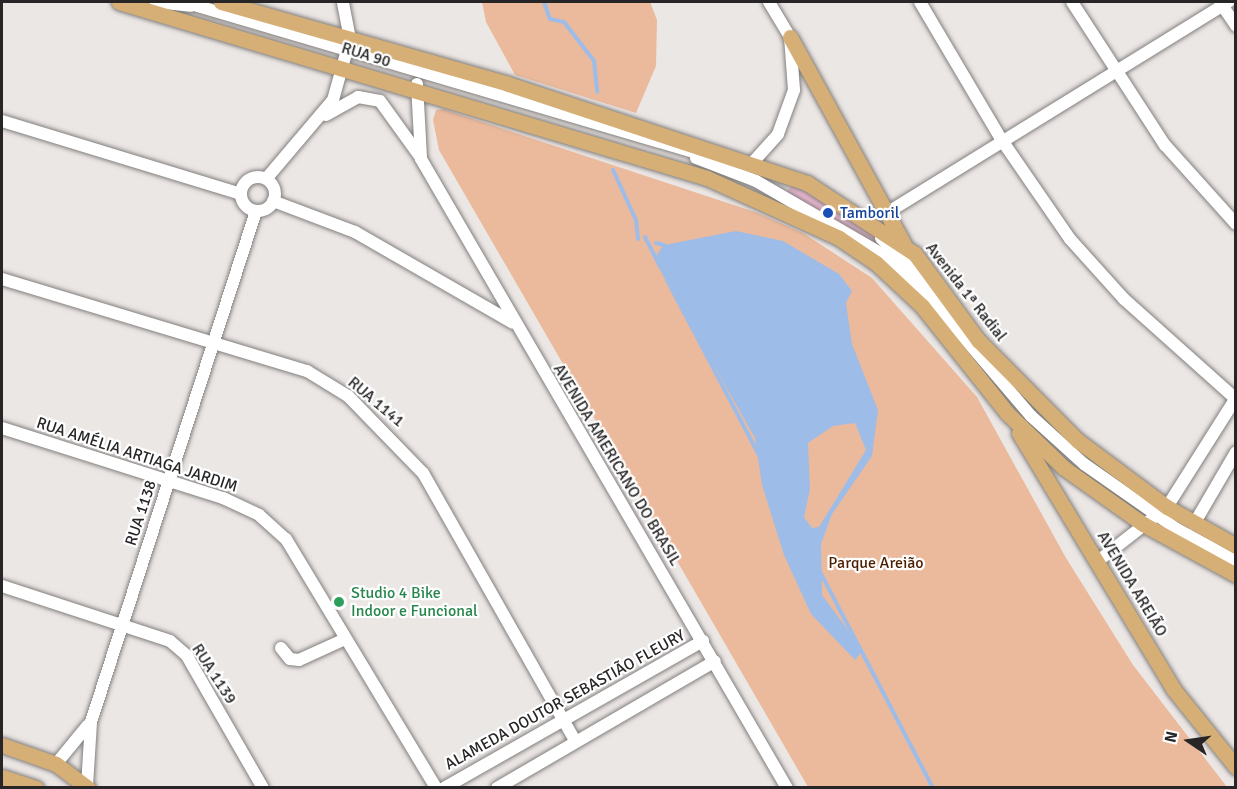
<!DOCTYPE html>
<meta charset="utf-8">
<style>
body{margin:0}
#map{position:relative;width:1237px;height:789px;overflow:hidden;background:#ebe7e5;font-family:Signika,sans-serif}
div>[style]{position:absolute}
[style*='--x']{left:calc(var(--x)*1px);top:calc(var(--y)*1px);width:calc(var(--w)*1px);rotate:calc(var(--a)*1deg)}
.green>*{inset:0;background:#ebba9d}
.water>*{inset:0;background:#9ebce8}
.stream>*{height:4px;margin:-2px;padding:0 2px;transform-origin:2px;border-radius:2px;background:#9ebce8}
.building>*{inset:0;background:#eeb8d3}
.roads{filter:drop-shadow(0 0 2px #827f7d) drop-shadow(0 0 2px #827f7d)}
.minor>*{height:12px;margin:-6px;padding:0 6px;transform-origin:6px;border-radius:6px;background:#fff}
.minor>.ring{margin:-6px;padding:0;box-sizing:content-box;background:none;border:12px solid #fff;border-radius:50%}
.major>*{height:15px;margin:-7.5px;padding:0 7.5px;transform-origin:7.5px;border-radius:7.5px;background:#d6af76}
.dots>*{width:16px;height:16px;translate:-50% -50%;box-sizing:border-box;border:3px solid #fff;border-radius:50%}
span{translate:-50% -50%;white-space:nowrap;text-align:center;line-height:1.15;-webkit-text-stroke:4.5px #fff;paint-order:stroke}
.street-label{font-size:16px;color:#272525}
.transit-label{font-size:16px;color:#164399}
.left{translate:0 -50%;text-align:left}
.park-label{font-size:16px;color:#4c1f00}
.leisure-label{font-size:16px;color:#27864d}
.frame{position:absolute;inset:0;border:3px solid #272525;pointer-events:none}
.north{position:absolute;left:1159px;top:711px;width:60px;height:60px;-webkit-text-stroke:4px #fff;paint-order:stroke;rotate:283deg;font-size:16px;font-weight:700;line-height:24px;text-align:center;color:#272525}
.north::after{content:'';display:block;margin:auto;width:21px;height:27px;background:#272525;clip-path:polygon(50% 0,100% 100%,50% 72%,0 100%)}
</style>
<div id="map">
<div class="green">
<i style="clip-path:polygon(482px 2px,650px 2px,657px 20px,656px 66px,636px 113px,515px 75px,486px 22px)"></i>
<i style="clip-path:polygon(443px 109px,758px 213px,803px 233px,872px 278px,977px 397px,1066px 558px,1133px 665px,1227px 787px,808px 787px,439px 150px,433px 120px,436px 110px)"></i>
</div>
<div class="water">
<i style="clip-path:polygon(evenodd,736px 231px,783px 241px,839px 274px,852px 291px,846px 303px,852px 344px,878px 410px,872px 456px,832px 514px,821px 544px,822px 595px,863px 650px,855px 660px,811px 614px,784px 555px,762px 485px,755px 438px,661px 272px,657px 254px,664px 245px,736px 231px,855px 423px,866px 450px,819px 527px,812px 528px,804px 517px,810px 489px,808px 443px,833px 426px,855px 423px)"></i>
</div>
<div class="stream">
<i style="--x:544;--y:2;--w:18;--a:71"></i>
<i style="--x:550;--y:19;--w:14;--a:12"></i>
<i style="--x:564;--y:22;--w:49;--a:52.4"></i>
<i style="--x:594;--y:61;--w:31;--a:84"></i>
<i style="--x:613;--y:170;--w:55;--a:65.3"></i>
<i style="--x:636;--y:220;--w:19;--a:84"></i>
<i style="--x:645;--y:237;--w:35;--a:63"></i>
<i style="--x:656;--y:243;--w:8;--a:14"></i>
<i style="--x:667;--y:280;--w:200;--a:62.3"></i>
<i style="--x:819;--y:570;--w:246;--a:62.4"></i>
</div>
<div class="building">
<i style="clip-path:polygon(793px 185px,869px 229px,878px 239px,875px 244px,786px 192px)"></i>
</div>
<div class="roads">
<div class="minor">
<i style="--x:155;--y:2;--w:36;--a:6"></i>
<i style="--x:184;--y:2;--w:545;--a:16.41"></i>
<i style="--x:920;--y:2;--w:159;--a:59.4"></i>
<i style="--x:1001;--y:139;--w:121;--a:55.4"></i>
<i style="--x:1070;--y:239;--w:81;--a:48"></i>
<i style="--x:1124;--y:299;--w:150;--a:41.8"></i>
<i style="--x:1072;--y:2;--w:171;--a:57"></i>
<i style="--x:1165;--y:145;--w:106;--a:48.1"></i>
<i style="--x:1220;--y:2;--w:29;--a:56"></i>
<i style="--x:417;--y:84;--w:75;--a:86.9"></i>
<i style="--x:421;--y:159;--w:728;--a:59.81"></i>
<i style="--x:326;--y:115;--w:37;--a:-29"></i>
<i style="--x:358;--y:97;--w:22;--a:10"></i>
<i style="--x:380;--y:101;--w:67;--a:54.2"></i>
<i style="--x:2;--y:121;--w:250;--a:17"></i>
<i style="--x:696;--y:158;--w:64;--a:21"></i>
<i style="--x:756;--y:181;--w:146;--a:30.1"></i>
<i style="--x:882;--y:254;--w:79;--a:43.5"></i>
<i style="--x:939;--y:308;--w:142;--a:49.6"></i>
<i style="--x:1031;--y:416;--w:72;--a:42.2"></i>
<i style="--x:1084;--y:464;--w:113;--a:35"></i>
<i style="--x:1177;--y:529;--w:67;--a:28.5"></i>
<i style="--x:754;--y:161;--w:36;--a:-48"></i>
<i style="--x:778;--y:134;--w:47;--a:-70"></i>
<i style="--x:794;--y:90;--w:53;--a:-94.3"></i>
<i style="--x:790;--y:37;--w:41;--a:-121"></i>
<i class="ring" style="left:241px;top:177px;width:22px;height:22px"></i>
<i style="--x:266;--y:179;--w:104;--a:-49.7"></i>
<i style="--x:333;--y:100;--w:63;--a:-74.4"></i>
<i style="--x:350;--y:39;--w:38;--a:-101"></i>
<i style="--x:273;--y:201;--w:88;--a:20.7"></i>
<i style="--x:355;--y:232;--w:182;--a:29.9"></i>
<i style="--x:890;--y:211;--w:398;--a:-31.7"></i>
<i style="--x:881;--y:238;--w:63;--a:45.6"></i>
<i style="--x:925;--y:283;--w:29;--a:61"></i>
<i style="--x:2;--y:279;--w:319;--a:16.8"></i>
<i style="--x:307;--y:371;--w:48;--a:31.4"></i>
<i style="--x:348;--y:396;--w:107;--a:45.8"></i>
<i style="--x:423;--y:473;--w:309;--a:60.4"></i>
<i style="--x:2;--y:428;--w:232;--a:17.6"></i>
<i style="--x:223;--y:498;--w:40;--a:25"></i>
<i style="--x:259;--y:515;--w:36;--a:42"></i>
<i style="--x:286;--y:539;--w:291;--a:58.9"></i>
<i style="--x:1194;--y:524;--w:83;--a:-59.7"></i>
<i style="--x:1098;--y:561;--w:88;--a:-38"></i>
<i style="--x:1167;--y:507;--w:129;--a:-57.7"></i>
<i style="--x:2;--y:586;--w:177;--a:18.1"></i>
<i style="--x:170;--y:641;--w:23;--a:41"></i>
<i style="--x:187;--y:656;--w:152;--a:60.1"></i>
<i style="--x:281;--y:648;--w:14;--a:51"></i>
<i style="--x:290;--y:659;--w:9;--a:6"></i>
<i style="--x:299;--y:660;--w:51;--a:-24.5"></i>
<i style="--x:56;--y:764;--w:50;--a:-50.6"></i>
<i style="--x:87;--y:786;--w:64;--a:-86.4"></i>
<i style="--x:91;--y:722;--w:537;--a:-72.1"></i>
<i style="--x:444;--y:788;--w:298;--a:-29.6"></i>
<i style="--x:497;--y:788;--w:252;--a:-30.2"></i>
</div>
<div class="major">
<i style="--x:119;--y:2;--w:614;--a:16.66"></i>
<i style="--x:707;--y:178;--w:145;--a:24.4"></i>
<i style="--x:839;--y:238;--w:45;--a:34"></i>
<i style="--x:876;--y:263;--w:63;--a:43.1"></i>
<i style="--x:922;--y:306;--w:137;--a:51.5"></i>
<i style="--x:1007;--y:413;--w:79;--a:44"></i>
<i style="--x:1064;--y:468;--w:97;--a:35.3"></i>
<i style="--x:1143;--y:524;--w:106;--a:28.7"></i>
<i style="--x:221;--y:2;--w:298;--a:15.9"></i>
<i style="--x:508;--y:84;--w:315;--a:18.3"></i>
<i style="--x:807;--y:183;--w:129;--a:33.3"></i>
<i style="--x:915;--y:254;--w:107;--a:53.8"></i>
<i style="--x:978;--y:340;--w:141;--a:45.3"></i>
<i style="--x:1077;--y:440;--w:112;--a:36.7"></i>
<i style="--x:1167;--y:507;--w:79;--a:29.5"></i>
<i style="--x:790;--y:37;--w:236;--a:61.2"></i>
<i style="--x:1019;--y:433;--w:300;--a:58.9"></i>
<i style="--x:1174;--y:690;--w:99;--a:51.2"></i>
<i style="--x:2;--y:745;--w:57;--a:19.4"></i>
<i style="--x:56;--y:764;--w:40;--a:37"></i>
<i style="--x:2;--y:777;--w:36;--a:18"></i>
</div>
</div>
<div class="dots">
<i style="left:828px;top:213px;background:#1a4fb4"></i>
<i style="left:339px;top:602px;background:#2e9e5b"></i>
</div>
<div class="street-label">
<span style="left:366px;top:55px;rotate:17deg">RUA 90</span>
<span style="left:966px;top:292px;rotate:52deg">Avenida 1ª Radial</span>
<span style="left:376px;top:402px;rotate:40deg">RUA 1141</span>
<span style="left:137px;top:455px;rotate:18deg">RUA AMÉLIA ARTIAGA JARDIM</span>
<span style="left:617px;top:465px;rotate:59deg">AVENIDA AMERICANO DO BRASIL</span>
<span style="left:141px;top:513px;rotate:-72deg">RUA 1138</span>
<span style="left:1132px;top:584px;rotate:59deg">AVENIDA AREIÃO</span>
<span style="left:214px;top:674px;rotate:57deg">RUA 1139</span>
<span style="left:565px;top:700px;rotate:-29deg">ALAMEDA DOUTOR SEBASTIÃO FLEURY</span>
</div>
<div class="transit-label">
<span class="left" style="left:840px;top:213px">Tamboril</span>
</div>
<div class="park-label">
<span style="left:876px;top:563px">Parque Areião</span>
</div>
<div class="leisure-label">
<span class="left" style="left:351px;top:602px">Studio 4 Bike<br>Indoor e Funcional</span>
</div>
<div class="frame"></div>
<div class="north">N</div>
</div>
